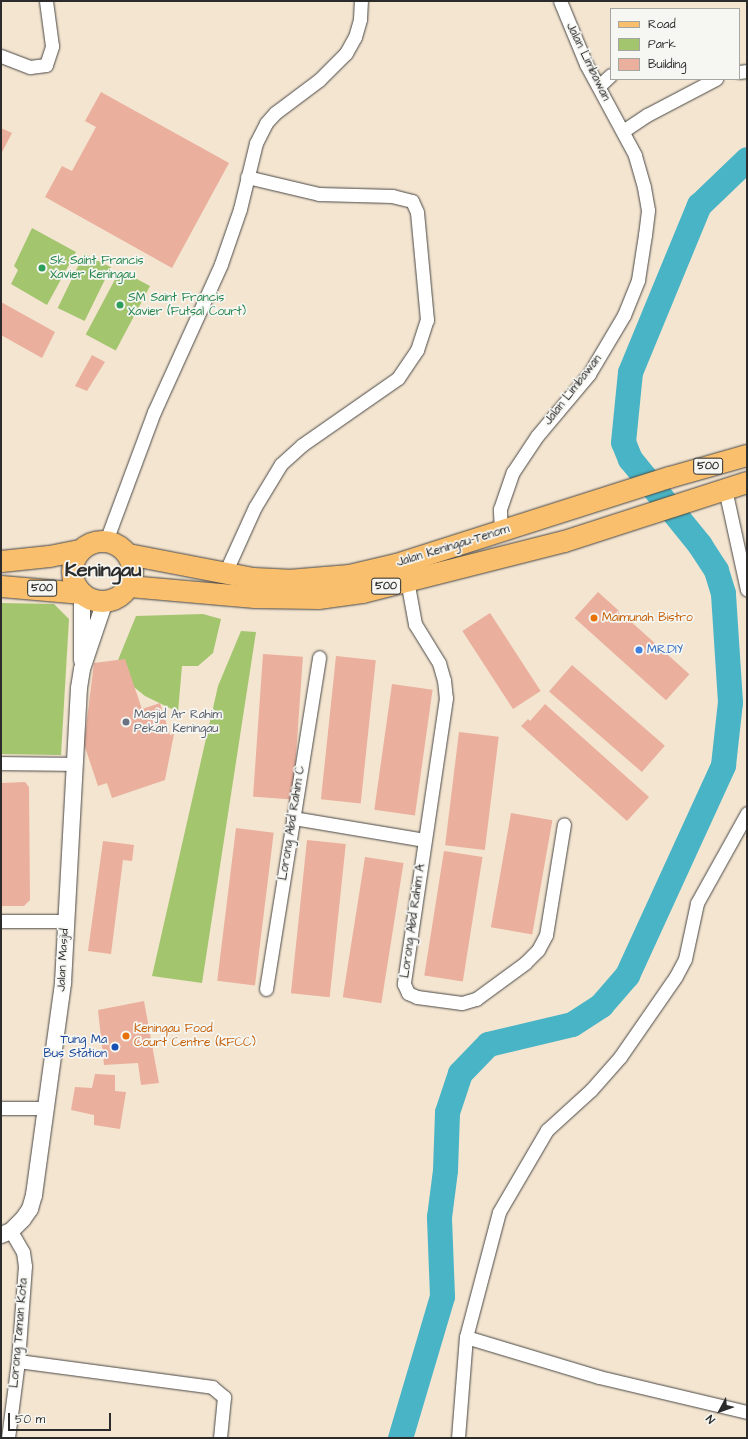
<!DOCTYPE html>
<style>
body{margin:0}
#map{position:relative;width:748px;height:1439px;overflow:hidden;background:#f4e5d1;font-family:"Architects Daughter",sans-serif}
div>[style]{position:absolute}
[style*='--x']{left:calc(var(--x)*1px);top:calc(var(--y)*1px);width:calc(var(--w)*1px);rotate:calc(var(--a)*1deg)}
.green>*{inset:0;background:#a3c56e;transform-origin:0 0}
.river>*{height:25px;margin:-12.5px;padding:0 12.5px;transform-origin:12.5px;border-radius:12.5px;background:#48b4c5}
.building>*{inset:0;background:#eaaf9d;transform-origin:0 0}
.roads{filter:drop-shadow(0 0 1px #494744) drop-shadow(0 0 1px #494744)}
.minor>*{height:13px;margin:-6.5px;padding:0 6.5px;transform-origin:6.5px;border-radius:6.5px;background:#fff}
.tertiary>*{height:16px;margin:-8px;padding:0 8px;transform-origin:8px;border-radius:8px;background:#fff}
.primary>*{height:21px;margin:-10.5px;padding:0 10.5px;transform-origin:10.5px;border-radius:10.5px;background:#f9bf6c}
.primary>.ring{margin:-10.5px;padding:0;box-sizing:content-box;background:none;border:21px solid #f9bf6c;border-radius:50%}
.dots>*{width:11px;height:11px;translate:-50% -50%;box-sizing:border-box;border:2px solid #f6f6f2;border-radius:50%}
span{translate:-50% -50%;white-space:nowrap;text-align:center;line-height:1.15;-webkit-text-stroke:3.5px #f6f6f2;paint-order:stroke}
.shield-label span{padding:1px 3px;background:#f6f6f2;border:1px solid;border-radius:3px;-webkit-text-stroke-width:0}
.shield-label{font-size:11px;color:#2b2b2b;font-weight:700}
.street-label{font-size:12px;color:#2b2b2b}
.leisure-label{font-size:12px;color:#27864d}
.left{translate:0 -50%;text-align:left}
.food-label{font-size:12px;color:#c56008}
.shop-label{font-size:12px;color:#366cbe}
.worship-label{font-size:12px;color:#5b616d}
.transit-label{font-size:12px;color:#164399}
.right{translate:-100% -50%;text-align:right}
.town-label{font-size:20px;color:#2b2b2b;font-weight:700}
.frame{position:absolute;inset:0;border:2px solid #2b2b2b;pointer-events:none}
.legend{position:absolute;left:610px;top:8px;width:130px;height:72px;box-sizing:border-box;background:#f6f6f2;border:1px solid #a5a5a2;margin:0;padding:5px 7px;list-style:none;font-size:12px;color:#2b2b2b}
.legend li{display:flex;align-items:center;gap:8px;height:20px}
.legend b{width:20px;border:1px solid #a5a5a2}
.north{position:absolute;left:700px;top:1391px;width:40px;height:40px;-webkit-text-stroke:3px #f6f6f2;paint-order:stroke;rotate:229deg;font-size:11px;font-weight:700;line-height:16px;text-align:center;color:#2b2b2b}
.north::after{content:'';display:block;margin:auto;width:14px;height:18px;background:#2b2b2b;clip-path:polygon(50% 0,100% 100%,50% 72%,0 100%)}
.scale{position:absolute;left:8px;top:1413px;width:103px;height:18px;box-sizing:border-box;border:2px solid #2b2b2b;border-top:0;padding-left:5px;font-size:12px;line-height:14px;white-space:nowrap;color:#2b2b2b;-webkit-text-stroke:3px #f6f6f2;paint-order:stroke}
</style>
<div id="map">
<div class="green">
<i style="clip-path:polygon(32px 228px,76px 252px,47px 305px,11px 284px,18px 270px,14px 266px)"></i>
<i style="left:84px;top:254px;width:30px;height:60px;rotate:26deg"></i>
<i style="left:120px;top:270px;width:34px;height:73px;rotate:28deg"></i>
<i style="clip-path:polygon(1px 603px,54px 604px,69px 619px,61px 755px,1px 754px)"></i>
<i style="clip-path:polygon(203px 614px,221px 619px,213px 653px,198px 666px,182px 666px,178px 712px,145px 696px,134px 687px,118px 660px,136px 616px)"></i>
<i style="clip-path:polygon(241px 631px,256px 632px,202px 983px,152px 976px,218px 686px)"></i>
</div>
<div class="river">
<i style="--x:400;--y:1438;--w:148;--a:-73.5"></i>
<i style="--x:442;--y:1296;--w:79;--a:-92.2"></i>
<i style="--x:439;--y:1217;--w:47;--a:-82.7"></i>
<i style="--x:445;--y:1170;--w:58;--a:-88"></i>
<i style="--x:447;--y:1112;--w:41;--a:-71.6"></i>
<i style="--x:460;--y:1073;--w:40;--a:-46"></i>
<i style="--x:488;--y:1044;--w:86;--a:-13.4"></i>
<i style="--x:572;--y:1024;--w:35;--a:-33"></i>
<i style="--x:601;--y:1005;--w:40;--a:-49"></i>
<i style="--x:627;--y:975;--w:231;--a:-65.4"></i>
<i style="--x:723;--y:765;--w:63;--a:-83.7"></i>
<i style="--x:730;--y:702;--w:109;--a:-93.7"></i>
<i style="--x:723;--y:593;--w:24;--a:-107"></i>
<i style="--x:716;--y:570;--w:30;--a:-123"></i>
<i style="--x:700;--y:545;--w:111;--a:-129.1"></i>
<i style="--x:630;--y:459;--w:18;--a:-112"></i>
<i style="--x:623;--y:442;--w:70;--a:-84.3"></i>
<i style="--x:630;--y:372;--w:181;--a:-67.6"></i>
<i style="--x:699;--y:205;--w:66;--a:-43.8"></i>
</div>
<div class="building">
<i style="clip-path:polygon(101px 92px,229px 163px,172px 268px,45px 197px,62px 166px,72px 171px,96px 127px,85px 121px)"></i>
<i style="clip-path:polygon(1px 128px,12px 133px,1px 154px)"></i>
<i style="clip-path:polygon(1px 302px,55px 332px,42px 358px,1px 335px)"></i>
<i style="clip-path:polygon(92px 355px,105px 362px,87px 391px,75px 386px)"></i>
<i style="left:598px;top:592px;width:123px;height:35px;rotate:42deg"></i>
<i style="left:490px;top:613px;width:93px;height:33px;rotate:57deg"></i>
<i style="left:263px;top:654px;width:40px;height:143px;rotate:4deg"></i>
<i style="left:336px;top:656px;width:40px;height:144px;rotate:6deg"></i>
<i style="clip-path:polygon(125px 659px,142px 709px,160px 703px,170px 735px,174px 734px,165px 780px,112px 798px,107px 783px,98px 786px,84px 744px,94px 663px)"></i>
<i style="left:572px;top:665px;width:123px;height:35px;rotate:41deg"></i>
<i style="left:392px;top:684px;width:41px;height:127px;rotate:8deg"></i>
<i style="clip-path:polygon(545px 704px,649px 797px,627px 821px,521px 726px,528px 719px,530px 721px)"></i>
<i style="left:459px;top:732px;width:40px;height:114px;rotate:7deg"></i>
<i style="clip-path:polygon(25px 782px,29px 787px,30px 900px,24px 906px,2px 906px,1px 783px)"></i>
<i style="left:511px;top:813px;width:42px;height:116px;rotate:10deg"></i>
<i style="left:236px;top:828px;width:38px;height:154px;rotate:7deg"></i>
<i style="left:307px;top:840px;width:39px;height:154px;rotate:6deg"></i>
<i style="clip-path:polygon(103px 841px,134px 845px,132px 861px,123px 860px,111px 954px,88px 951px)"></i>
<i style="left:444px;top:851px;width:39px;height:126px;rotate:9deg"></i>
<i style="left:365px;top:857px;width:39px;height:142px;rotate:9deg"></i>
<i style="clip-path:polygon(144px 1001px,159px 1083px,141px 1085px,138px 1063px,104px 1065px,98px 1010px)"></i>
<i style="clip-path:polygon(95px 1074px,115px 1075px,115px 1091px,126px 1092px,120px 1129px,94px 1125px,94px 1115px,71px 1110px,75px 1087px,92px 1088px)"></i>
</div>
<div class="roads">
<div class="minor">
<i style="--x:1;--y:56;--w:31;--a:21"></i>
<i style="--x:30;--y:67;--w:16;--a:-7"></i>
<i style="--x:46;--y:65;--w:20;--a:-72"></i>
<i style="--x:52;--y:46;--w:45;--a:-97.6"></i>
<i style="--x:739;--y:72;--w:8;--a:-7"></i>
<i style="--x:599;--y:86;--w:16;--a:-43"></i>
<i style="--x:623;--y:131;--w:29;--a:-34"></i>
<i style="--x:647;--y:115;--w:78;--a:-27.6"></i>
<i style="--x:725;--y:489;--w:103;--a:77.7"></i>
<i style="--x:501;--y:531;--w:22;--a:-93"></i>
<i style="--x:500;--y:509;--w:39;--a:-71"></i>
<i style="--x:513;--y:472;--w:43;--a:-56.3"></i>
<i style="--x:537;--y:436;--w:81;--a:-50"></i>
<i style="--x:589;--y:374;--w:69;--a:-59.3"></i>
<i style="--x:624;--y:315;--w:38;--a:-68"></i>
<i style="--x:638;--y:280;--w:46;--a:-81.2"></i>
<i style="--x:645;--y:235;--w:25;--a:-83"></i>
<i style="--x:648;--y:210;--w:23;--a:-100"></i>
<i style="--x:644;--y:187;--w:33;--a:-106"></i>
<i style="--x:635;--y:155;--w:103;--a:-118.3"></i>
<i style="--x:586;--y:64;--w:68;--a:-112.4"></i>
<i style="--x:106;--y:541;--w:138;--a:-69.6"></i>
<i style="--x:154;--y:412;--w:162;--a:-65.6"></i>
<i style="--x:221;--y:264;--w:58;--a:-70.9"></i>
<i style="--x:240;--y:209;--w:68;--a:-76.4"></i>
<i style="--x:256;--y:143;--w:22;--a:-63"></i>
<i style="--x:266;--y:123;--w:13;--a:-48"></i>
<i style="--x:275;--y:113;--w:55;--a:-36.9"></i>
<i style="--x:319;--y:80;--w:38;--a:-45"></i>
<i style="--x:346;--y:53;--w:18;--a:-61"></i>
<i style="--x:355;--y:37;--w:19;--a:-74"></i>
<i style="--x:360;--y:19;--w:18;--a:-87"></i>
<i style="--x:225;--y:573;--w:72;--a:-65.6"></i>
<i style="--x:255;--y:507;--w:50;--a:-58.8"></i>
<i style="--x:281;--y:464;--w:28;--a:-42"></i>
<i style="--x:302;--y:445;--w:117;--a:-34.9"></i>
<i style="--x:398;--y:378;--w:34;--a:-56"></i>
<i style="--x:417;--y:350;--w:32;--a:-72"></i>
<i style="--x:427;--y:320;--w:108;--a:-95.3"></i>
<i style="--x:417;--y:212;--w:12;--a:-114"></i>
<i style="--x:412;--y:201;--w:21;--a:-166"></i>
<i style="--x:392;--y:196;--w:73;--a:-178.4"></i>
<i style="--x:319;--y:194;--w:74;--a:-166.7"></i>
<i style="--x:407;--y:580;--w:45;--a:79.7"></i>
<i style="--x:415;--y:624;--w:46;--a:58.4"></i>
<i style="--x:439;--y:663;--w:18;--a:74"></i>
<i style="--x:444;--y:680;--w:18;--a:84"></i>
<i style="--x:446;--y:698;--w:289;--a:98.4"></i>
<i style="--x:404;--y:984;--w:10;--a:66"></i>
<i style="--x:408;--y:993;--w:10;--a:24"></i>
<i style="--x:417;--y:997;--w:45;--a:7.6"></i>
<i style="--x:462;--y:1003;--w:15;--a:-16"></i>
<i style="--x:476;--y:999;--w:61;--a:-36.3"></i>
<i style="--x:525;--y:963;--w:18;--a:-45"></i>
<i style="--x:538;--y:950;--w:17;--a:-62"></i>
<i style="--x:546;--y:935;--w:112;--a:-80.8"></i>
<i style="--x:1;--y:763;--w:74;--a:0.8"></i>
<i style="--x:293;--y:818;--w:133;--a:9.5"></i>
<i style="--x:1;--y:921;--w:64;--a:0"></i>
<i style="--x:266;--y:989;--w:336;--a:-80.9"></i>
<i style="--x:1;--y:1108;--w:45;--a:0"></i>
<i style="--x:466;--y:1337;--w:139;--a:16.7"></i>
<i style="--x:599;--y:1377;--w:152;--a:13.3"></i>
<i style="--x:18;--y:1361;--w:196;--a:7.6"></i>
<i style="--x:212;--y:1387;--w:16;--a:40"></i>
<i style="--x:224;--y:1397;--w:41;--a:95.6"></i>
<i style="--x:8;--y:1438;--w:78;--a:-82.6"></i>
<i style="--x:18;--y:1361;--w:95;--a:-85.8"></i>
<i style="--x:25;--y:1266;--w:14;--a:-98"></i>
<i style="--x:23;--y:1252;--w:24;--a:-120"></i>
<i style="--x:458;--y:1438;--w:101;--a:-85.5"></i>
<i style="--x:466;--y:1337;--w:129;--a:-75.2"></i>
<i style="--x:499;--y:1212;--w:95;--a:-59.7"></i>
<i style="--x:547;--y:1130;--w:59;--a:-42.3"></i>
<i style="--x:591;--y:1090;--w:44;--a:-48.7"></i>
<i style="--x:620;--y:1057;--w:98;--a:-55.3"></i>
<i style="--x:676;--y:976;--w:19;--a:-62"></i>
<i style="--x:685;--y:959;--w:57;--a:-77.9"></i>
<i style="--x:697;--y:903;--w:103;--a:-60.9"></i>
</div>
<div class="tertiary">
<i style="--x:82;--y:660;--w:67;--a:-90"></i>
<i style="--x:1;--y:1235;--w:11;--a:-22"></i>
<i style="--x:11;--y:1231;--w:17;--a:-45"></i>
<i style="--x:23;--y:1219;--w:12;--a:-55"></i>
<i style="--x:30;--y:1209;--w:15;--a:-74"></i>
<i style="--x:34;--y:1195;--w:214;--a:-82.2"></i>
<i style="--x:63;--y:983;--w:295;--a:-86.9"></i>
<i style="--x:79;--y:688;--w:19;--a:-81"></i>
<i style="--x:82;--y:669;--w:72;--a:-71.3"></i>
</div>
<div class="primary">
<i class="ring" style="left:72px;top:541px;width:39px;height:39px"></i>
<i style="--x:128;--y:554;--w:127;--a:10.9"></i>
<i style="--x:253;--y:578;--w:35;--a:3"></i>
<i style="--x:288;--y:580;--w:61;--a:-4.7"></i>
<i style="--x:349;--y:575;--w:48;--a:-13.2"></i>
<i style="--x:396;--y:564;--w:287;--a:-17.7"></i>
<i style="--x:669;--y:477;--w:81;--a:-15.8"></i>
<i style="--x:1;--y:561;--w:48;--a:-5.9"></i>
<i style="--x:49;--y:556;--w:32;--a:-11"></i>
<i style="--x:1;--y:586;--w:81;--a:4.9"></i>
<i style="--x:129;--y:586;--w:126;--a:5"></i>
<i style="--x:255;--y:597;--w:63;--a:0.9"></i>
<i style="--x:318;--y:598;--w:44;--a:-7.8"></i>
<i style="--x:362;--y:592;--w:208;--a:-14.2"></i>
<i style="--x:564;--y:541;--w:192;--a:-17.9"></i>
</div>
</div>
<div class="dots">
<i style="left:42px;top:268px;background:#2e9e5b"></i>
<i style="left:120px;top:305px;background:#2e9e5b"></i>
<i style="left:594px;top:618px;background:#e8710a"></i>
<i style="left:639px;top:650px;background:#3f7fe0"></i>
<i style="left:126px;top:722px;background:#6b7280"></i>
<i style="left:126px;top:1036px;background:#e8710a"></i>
<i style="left:115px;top:1047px;background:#1a4fb4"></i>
</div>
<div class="shield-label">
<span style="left:708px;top:466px">500</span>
<span style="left:386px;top:586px">500</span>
<span style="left:42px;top:588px">500</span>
</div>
<div class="street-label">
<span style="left:588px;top:62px;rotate:64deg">Jalan Limbawan</span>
<span style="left:573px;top:390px;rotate:-52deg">Jalan Limbawan</span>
<span style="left:453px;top:546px;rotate:-17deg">Jalan Keningau-Tenom</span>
<span style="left:292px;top:823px;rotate:-81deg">Lorong Abd Rahim C</span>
<span style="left:413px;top:921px;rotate:-82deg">Lorong Abd Rahim A</span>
<span style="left:63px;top:960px;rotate:-87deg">Jalan Masjid</span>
<span style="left:19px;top:1333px;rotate:-85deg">Lorong Taman Kota</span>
</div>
<div class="leisure-label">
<span class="left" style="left:50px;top:268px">Sk Saint Francis<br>Xavier Keningau</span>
<span class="left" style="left:128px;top:305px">SM Saint Francis<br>Xavier (Futsal Court)</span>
</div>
<div class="food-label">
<span class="left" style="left:602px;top:618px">Maimunah Bistro</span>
<span class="left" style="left:134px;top:1036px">Keningau Food<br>Court Centre (KFCC)</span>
</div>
<div class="shop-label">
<span class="left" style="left:647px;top:650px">MR.DIY</span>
</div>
<div class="worship-label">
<span class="left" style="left:134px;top:722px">Masjid Ar Rahim<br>Pekan Keningau</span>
</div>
<div class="transit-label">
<span class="right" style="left:107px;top:1047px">Tung Ma<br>Bus Station</span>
</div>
<div class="town-label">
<span style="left:103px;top:570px">Keningau</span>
</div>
<div class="frame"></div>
<ul class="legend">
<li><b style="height:5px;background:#f9bf6c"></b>Road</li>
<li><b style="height:11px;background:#a3c56e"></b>Park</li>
<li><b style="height:11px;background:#eaaf9d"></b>Building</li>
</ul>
<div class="north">N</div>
<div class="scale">50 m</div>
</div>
